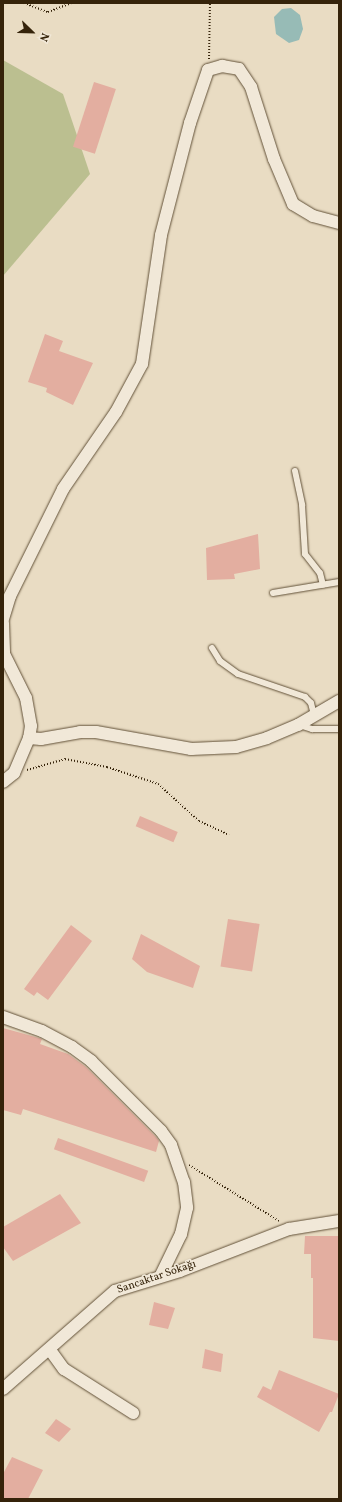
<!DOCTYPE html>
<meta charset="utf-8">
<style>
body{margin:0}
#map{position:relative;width:342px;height:1502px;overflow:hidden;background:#e9dcc3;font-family:Vollkorn,serif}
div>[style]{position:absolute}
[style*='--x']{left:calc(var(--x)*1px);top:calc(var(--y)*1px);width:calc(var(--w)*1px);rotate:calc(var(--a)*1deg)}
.green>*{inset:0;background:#bbbf90}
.water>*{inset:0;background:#97bbb6}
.building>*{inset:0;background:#e3aea0;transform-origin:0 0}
.path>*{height:2px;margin-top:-1px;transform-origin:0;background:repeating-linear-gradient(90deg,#35230a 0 1px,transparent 0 3px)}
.roads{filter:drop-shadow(0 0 1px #625138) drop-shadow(0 0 1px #625138)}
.service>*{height:6px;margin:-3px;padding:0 3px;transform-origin:3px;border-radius:3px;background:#f1e8d8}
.minor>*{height:12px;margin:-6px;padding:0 6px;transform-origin:6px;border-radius:6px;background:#f1e8d8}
span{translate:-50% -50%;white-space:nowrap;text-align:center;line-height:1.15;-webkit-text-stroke:3px #f1e8d8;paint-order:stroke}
.street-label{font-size:11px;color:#35230a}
.frame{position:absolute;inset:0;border:4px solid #35230a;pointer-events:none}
.north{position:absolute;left:12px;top:12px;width:40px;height:40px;-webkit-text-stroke:3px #f1e8d8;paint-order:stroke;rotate:113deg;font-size:11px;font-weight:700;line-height:16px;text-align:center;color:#35230a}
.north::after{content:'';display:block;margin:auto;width:14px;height:18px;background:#35230a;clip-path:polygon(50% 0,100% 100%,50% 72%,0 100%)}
</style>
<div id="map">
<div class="green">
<i style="clip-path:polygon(3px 60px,63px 94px,90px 174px,3px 276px)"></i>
</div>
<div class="water">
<i style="clip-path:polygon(291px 8px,300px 15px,303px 29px,299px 40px,289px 43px,276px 34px,274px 17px,282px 9px)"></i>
</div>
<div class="building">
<i style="left:94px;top:82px;width:23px;height:68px;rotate:18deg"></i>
<i style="clip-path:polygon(45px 334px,63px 341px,59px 351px,93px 363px,73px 405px,46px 392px,47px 388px,28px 382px)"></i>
<i style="clip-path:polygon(258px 534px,260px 569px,234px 574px,235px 579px,207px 580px,206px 548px)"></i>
<i style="left:140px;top:816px;width:41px;height:11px;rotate:23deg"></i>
<i style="left:228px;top:919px;width:32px;height:48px;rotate:9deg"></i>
<i style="clip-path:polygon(71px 925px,92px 941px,48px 1000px,37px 992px,34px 996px,24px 989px)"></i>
<i style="clip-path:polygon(141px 934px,200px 966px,193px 988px,147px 972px,132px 959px)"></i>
<i style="clip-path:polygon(3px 1028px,39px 1038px,42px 1039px,40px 1044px,68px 1054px,86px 1067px,157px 1138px,159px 1141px,156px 1152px,23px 1109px,21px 1115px,3px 1110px)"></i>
<i style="left:58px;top:1138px;width:96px;height:12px;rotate:20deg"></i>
<i style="clip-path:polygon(60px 1194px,81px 1223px,13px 1261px,3px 1247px,3px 1227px)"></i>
<i style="clip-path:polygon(305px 1236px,339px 1236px,339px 1341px,313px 1338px,313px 1278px,311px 1278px,311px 1254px,304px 1254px)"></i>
<i style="clip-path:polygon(154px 1302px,175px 1308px,168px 1329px,149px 1325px)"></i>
<i style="clip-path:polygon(205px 1349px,223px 1354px,221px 1372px,202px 1368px)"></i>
<i style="clip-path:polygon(279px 1370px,339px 1394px,332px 1412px,330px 1412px,319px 1432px,257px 1397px,263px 1386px,271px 1390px)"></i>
<i style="clip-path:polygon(56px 1419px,71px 1429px,59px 1442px,45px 1433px)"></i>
<i style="clip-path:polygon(12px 1457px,43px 1470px,28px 1499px,3px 1499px,3px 1474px)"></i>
</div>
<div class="path">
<i style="--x:24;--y:3;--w:26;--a:21"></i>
<i style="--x:48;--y:12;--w:25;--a:-21"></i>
<i style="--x:209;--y:59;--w:56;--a:-89"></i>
<i style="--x:27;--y:770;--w:40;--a:-16"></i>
<i style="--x:65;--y:759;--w:43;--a:10.8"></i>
<i style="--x:107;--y:767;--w:54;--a:18.4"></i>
<i style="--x:158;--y:784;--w:55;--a:42.1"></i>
<i style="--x:199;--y:821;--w:33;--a:25"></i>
<i style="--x:189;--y:1165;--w:106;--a:31.9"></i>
</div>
<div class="roads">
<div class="service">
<i style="--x:295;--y:471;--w:35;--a:78"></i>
<i style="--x:302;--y:505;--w:49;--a:86.5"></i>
<i style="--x:305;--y:554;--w:24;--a:52"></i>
<i style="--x:320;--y:573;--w:12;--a:76"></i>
<i style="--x:273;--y:593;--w:67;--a:-9.5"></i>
<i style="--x:212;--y:648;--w:15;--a:58"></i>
<i style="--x:220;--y:661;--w:22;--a:36"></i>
<i style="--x:238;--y:674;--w:71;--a:18.9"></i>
<i style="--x:305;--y:697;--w:8;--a:45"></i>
<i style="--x:311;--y:703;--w:12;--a:76"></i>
<i style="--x:299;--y:725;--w:14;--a:17"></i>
<i style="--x:312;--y:729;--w:27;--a:0"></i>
</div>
<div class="minor">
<i style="--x:3;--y:619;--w:24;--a:-73"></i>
<i style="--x:10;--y:596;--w:119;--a:-63.6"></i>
<i style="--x:63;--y:489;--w:93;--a:-55.5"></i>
<i style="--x:116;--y:412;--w:55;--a:-61.6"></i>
<i style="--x:142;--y:364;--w:130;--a:-81.6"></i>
<i style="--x:161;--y:235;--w:116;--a:-75.5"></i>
<i style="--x:190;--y:123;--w:56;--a:-71.2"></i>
<i style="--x:208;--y:70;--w:15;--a:-16"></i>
<i style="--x:222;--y:66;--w:17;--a:10"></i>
<i style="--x:239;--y:69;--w:22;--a:56"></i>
<i style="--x:251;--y:87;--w:76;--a:72.3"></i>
<i style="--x:274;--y:159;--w:49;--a:67.1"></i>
<i style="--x:293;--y:204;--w:23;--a:31"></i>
<i style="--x:313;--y:216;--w:27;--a:15"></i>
<i style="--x:3;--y:623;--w:31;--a:88"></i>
<i style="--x:4;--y:654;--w:49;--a:63.4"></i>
<i style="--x:26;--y:698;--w:28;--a:80"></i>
<i style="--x:31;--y:726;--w:12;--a:99"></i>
<i style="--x:29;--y:738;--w:38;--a:113"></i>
<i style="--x:14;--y:773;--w:14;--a:141"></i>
<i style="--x:29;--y:738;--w:12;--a:5"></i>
<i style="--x:41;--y:739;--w:40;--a:-10"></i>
<i style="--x:80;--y:732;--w:16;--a:0"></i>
<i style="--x:96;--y:732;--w:97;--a:10.1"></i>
<i style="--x:191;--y:749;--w:45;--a:-2.5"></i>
<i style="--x:236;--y:747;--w:32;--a:-16"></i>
<i style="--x:267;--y:738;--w:34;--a:-23"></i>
<i style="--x:298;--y:725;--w:48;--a:-30.3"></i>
<i style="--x:3;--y:1017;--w:41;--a:19.7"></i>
<i style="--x:42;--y:1031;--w:34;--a:28"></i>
<i style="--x:72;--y:1047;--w:24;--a:36"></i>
<i style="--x:91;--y:1061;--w:99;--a:45"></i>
<i style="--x:161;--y:1131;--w:17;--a:54"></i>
<i style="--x:171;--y:1145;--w:39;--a:71"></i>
<i style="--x:184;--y:1182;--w:26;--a:83"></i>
<i style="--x:187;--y:1208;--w:27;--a:103"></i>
<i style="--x:181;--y:1234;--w:46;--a:116"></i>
<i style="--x:50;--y:1350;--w:24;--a:54"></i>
<i style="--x:64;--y:1369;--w:82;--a:32.5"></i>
<i style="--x:3;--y:1389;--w:149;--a:-41.2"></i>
<i style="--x:115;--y:1291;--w:68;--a:-17.1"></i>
<i style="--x:180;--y:1271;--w:117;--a:-21.1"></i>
<i style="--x:289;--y:1229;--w:51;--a:-9.1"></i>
</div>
</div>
<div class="street-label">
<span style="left:157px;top:1278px;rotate:-19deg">Sancaktar Sokağı</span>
</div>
<div class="frame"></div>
<div class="north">N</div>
</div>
